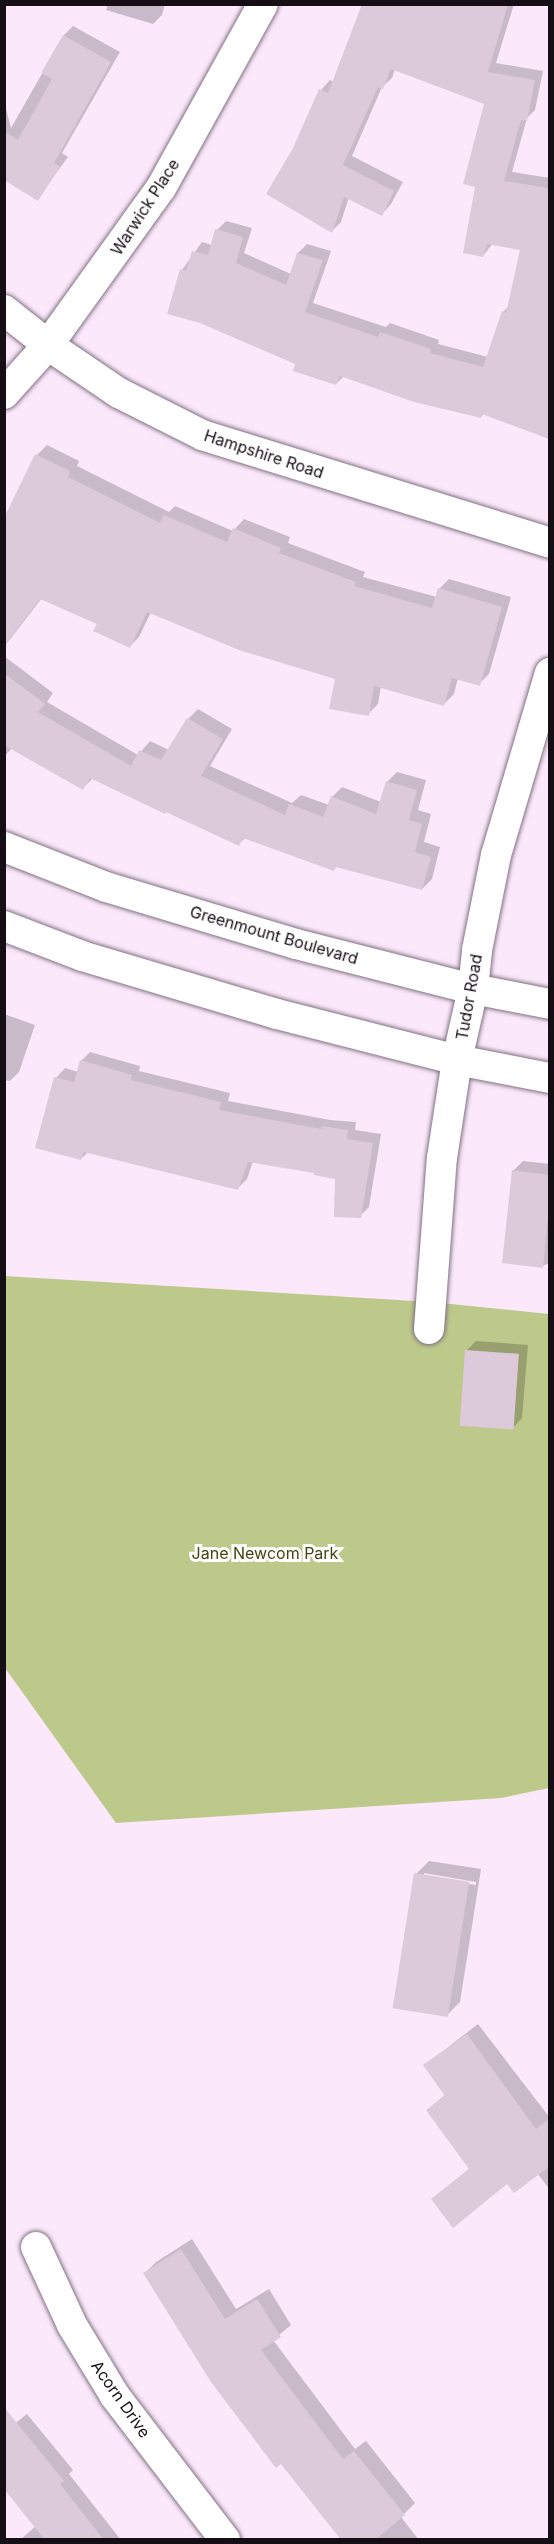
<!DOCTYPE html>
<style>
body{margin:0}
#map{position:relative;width:554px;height:2544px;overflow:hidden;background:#fbe9fb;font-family:Inter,sans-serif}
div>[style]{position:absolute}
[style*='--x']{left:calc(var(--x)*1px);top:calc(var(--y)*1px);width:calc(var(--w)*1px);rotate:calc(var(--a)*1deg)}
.green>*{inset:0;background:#bdc98a}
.shadow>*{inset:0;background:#0003}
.building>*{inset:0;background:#dccadb;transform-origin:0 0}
.roads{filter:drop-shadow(0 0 2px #827282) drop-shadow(0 0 2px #827282)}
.street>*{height:30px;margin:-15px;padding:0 15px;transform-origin:15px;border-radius:15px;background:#fff}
span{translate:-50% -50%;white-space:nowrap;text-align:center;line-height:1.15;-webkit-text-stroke:6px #fff;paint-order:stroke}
.street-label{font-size:16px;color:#150f15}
.park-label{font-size:16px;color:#3f4611}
.frame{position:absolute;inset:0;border:6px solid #150f15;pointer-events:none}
</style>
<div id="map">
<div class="green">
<i style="clip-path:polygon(4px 1276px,431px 1302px,549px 1314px,549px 1788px,501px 1798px,116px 1823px,5px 1668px)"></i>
</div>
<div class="shadow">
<i style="clip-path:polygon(108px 4px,165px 4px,162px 15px,153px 24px,106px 10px)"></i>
<i style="clip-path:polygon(368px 4px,514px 4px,496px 63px,543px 71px,535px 110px,527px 118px,512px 172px,550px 178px,550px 433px,546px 436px,484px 413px,481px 417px,344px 376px,336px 384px,297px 363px,201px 322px,169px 312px,182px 270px,202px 242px,212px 245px,217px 230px,226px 221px,252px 228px,244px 253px,291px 274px,298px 253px,307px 244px,331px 251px,313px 303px,386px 327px,390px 323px,439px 340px,438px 344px,488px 357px,503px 312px,509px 306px,521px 249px,493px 243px,483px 256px,477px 186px,486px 103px,395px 69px,392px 78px,382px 87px,352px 156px,403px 182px,391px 204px,382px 214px,349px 197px,341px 222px,332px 231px,294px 149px,321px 90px,330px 80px,334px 82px)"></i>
<i style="clip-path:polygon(73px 26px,120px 52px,62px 153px,68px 157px,37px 199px,4px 178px,4px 101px,11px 128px,64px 35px)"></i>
<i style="clip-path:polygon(47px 445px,79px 461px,77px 466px,169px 512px,175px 506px,233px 531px,244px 519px,290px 537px,288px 543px,365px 572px,363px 577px,437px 597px,439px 589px,449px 579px,511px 597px,489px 674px,479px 684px,458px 678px,454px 694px,444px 704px,381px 686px,378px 704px,368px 714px,337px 678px,151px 612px,139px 637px,129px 647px,99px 624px,42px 598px,4px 647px,4px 589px,37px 455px)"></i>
<i style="clip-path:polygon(4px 656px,53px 693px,47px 702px,138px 755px,150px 741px,169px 750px,188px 719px,198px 709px,232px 729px,210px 766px,292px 803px,301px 795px,329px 805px,332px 797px,342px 787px,381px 802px,387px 782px,397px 772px,426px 780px,418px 810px,431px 814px,424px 842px,440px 847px,432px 879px,422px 889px,246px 837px,239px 844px,93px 778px,83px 788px,12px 748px,4px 757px)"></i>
<i style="clip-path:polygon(4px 1014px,35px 1025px,19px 1072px,10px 1081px,4px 1080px)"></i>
<i style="clip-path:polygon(90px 1052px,140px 1066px,139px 1071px,230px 1093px,228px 1101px,330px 1120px,356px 1122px,355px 1130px,381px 1134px,369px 1207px,360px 1216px,337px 1177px,253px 1161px,247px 1179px,238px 1188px,88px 1152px,81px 1159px,56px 1078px,65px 1068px,78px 1072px,81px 1061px)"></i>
<i style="clip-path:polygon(523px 1161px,550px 1164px,550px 1263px,542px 1266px,513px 1171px)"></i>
<i style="clip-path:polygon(476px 1341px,528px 1345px,522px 1418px,513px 1428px,466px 1351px)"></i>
<i style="clip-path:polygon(evenodd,429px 1861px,481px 1869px,460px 2002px,447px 2015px,416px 1874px,429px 1861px,424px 1873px,476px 1882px,476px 1885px,424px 1877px,424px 1873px)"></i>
<i style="clip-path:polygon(478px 2024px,550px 2118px,550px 2190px,538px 2174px,433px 2199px,470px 2168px,427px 2110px,446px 2094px,425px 2065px)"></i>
<i style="clip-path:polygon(192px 2239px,236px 2309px,269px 2289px,291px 2325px,273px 2340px,355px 2449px,366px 2441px,415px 2503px,401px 2517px,419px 2540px,343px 2540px,145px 2273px,156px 2262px)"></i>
<i style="clip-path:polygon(27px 2414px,73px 2470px,69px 2474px,121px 2540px,20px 2540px,36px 2526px,4px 2432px)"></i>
</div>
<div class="building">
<i style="clip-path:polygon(362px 4px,508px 4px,488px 72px,535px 80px,527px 121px,521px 120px,504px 181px,549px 188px,549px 439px,482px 414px,481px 418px,414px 402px,340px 376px,336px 385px,293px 371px,295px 364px,200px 323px,167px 314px,180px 269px,186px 271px,192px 251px,208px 255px,215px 229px,243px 237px,236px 263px,286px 285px,297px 253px,323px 260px,305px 312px,378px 337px,380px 332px,431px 349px,430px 353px,483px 367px,502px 311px,506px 313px,520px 250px,487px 244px,483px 257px,463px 253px,475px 187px,463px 184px,484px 104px,391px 69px,383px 89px,378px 87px,343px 165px,394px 191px,382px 216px,344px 197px,332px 233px,266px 194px,293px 148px,319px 89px,328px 93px)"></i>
<i style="clip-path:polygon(63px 35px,111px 62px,54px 163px,60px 167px,38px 201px,4px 180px,4px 131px,18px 140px,52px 79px,41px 73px)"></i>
<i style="clip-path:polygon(35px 454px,70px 471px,68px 477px,160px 523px,164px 515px,227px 542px,233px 528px,281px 548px,279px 553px,356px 582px,354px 586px,432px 608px,438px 588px,502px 607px,480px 686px,452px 678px,444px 706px,374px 686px,369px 716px,329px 709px,335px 679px,239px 650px,147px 612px,130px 648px,93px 631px,97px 624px,40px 599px,4px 646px,4px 518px)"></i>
<i style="clip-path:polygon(4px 673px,45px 704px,38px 712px,131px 766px,139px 750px,161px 760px,187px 718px,223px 739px,201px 776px,285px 815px,289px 804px,323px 817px,331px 796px,376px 814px,386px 781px,417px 790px,409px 820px,422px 824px,415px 852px,431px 857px,422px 890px,336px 867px,334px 871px,243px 838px,239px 846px,166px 812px,165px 814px,90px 778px,83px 790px,4px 745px)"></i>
<i style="clip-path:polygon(80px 1060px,132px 1075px,131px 1080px,221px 1102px,219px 1110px,321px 1129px,322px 1126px,348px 1130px,347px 1139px,373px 1143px,361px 1218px,334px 1217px,335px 1179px,314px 1175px,314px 1173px,248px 1162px,238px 1190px,84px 1152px,81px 1160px,35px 1148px,54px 1077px,74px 1082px)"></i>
<i style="clip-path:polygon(512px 1170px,549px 1175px,549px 1206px,543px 1268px,502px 1263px)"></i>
<i style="left:465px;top:1350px;width:54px;height:76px;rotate:4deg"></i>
<i style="left:414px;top:1873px;width:56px;height:137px;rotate:9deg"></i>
<i style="clip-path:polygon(467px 2034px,536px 2129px,549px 2119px,549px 2167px,514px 2193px,507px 2184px,453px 2228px,431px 2199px,469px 2169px,426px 2110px,445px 2096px,423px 2065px)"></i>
<i style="clip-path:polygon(181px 2249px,225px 2319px,257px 2299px,281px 2337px,261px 2350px,343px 2459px,354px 2451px,405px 2515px,375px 2540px,341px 2540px,281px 2464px,276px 2468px,211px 2382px,143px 2273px)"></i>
<i style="clip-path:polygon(4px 2407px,64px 2481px,60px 2484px,104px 2540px,45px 2540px,4px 2489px)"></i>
</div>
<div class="roads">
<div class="street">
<i style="--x:4;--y:310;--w:56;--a:38.5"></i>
<i style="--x:48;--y:345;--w:86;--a:34.1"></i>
<i style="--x:119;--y:393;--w:93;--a:26.8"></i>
<i style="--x:202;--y:435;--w:364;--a:17.2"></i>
<i style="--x:4;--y:394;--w:66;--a:-48.1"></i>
<i style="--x:48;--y:345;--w:193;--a:-54.3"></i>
<i style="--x:161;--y:188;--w:210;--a:-61"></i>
<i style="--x:4;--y:847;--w:110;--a:21.4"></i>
<i style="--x:106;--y:887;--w:198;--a:16.7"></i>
<i style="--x:296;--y:944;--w:183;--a:14.3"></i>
<i style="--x:473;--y:989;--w:78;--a:11"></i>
<i style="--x:4;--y:926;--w:84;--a:21"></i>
<i style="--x:82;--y:956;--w:203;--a:16.6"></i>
<i style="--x:277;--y:1014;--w:186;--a:14.3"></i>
<i style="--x:457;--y:1060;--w:95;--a:11"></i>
<i style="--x:429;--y:1329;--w:171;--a:-85.7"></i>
<i style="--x:442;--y:1158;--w:99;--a:-81.3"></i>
<i style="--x:457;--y:1060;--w:73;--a:-77.3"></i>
<i style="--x:473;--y:989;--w:39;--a:-84"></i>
<i style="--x:477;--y:950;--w:97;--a:-78.7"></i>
<i style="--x:496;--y:855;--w:190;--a:-73.5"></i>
<i style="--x:36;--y:2247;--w:86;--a:65.2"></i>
<i style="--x:72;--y:2325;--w:83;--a:58.8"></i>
<i style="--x:115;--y:2396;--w:181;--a:52.6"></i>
</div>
</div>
<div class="street-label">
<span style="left:145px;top:207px;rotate:-57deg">Warwick Place</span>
<span style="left:264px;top:454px;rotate:18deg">Hampshire Road</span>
<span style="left:274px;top:935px;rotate:16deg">Greenmount Boulevard</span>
<span style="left:469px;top:997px;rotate:-80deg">Tudor Road</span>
<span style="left:121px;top:2399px;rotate:55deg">Acorn Drive</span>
</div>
<div class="park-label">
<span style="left:265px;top:1553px">Jane Newcom Park</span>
</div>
<div class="frame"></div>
</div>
